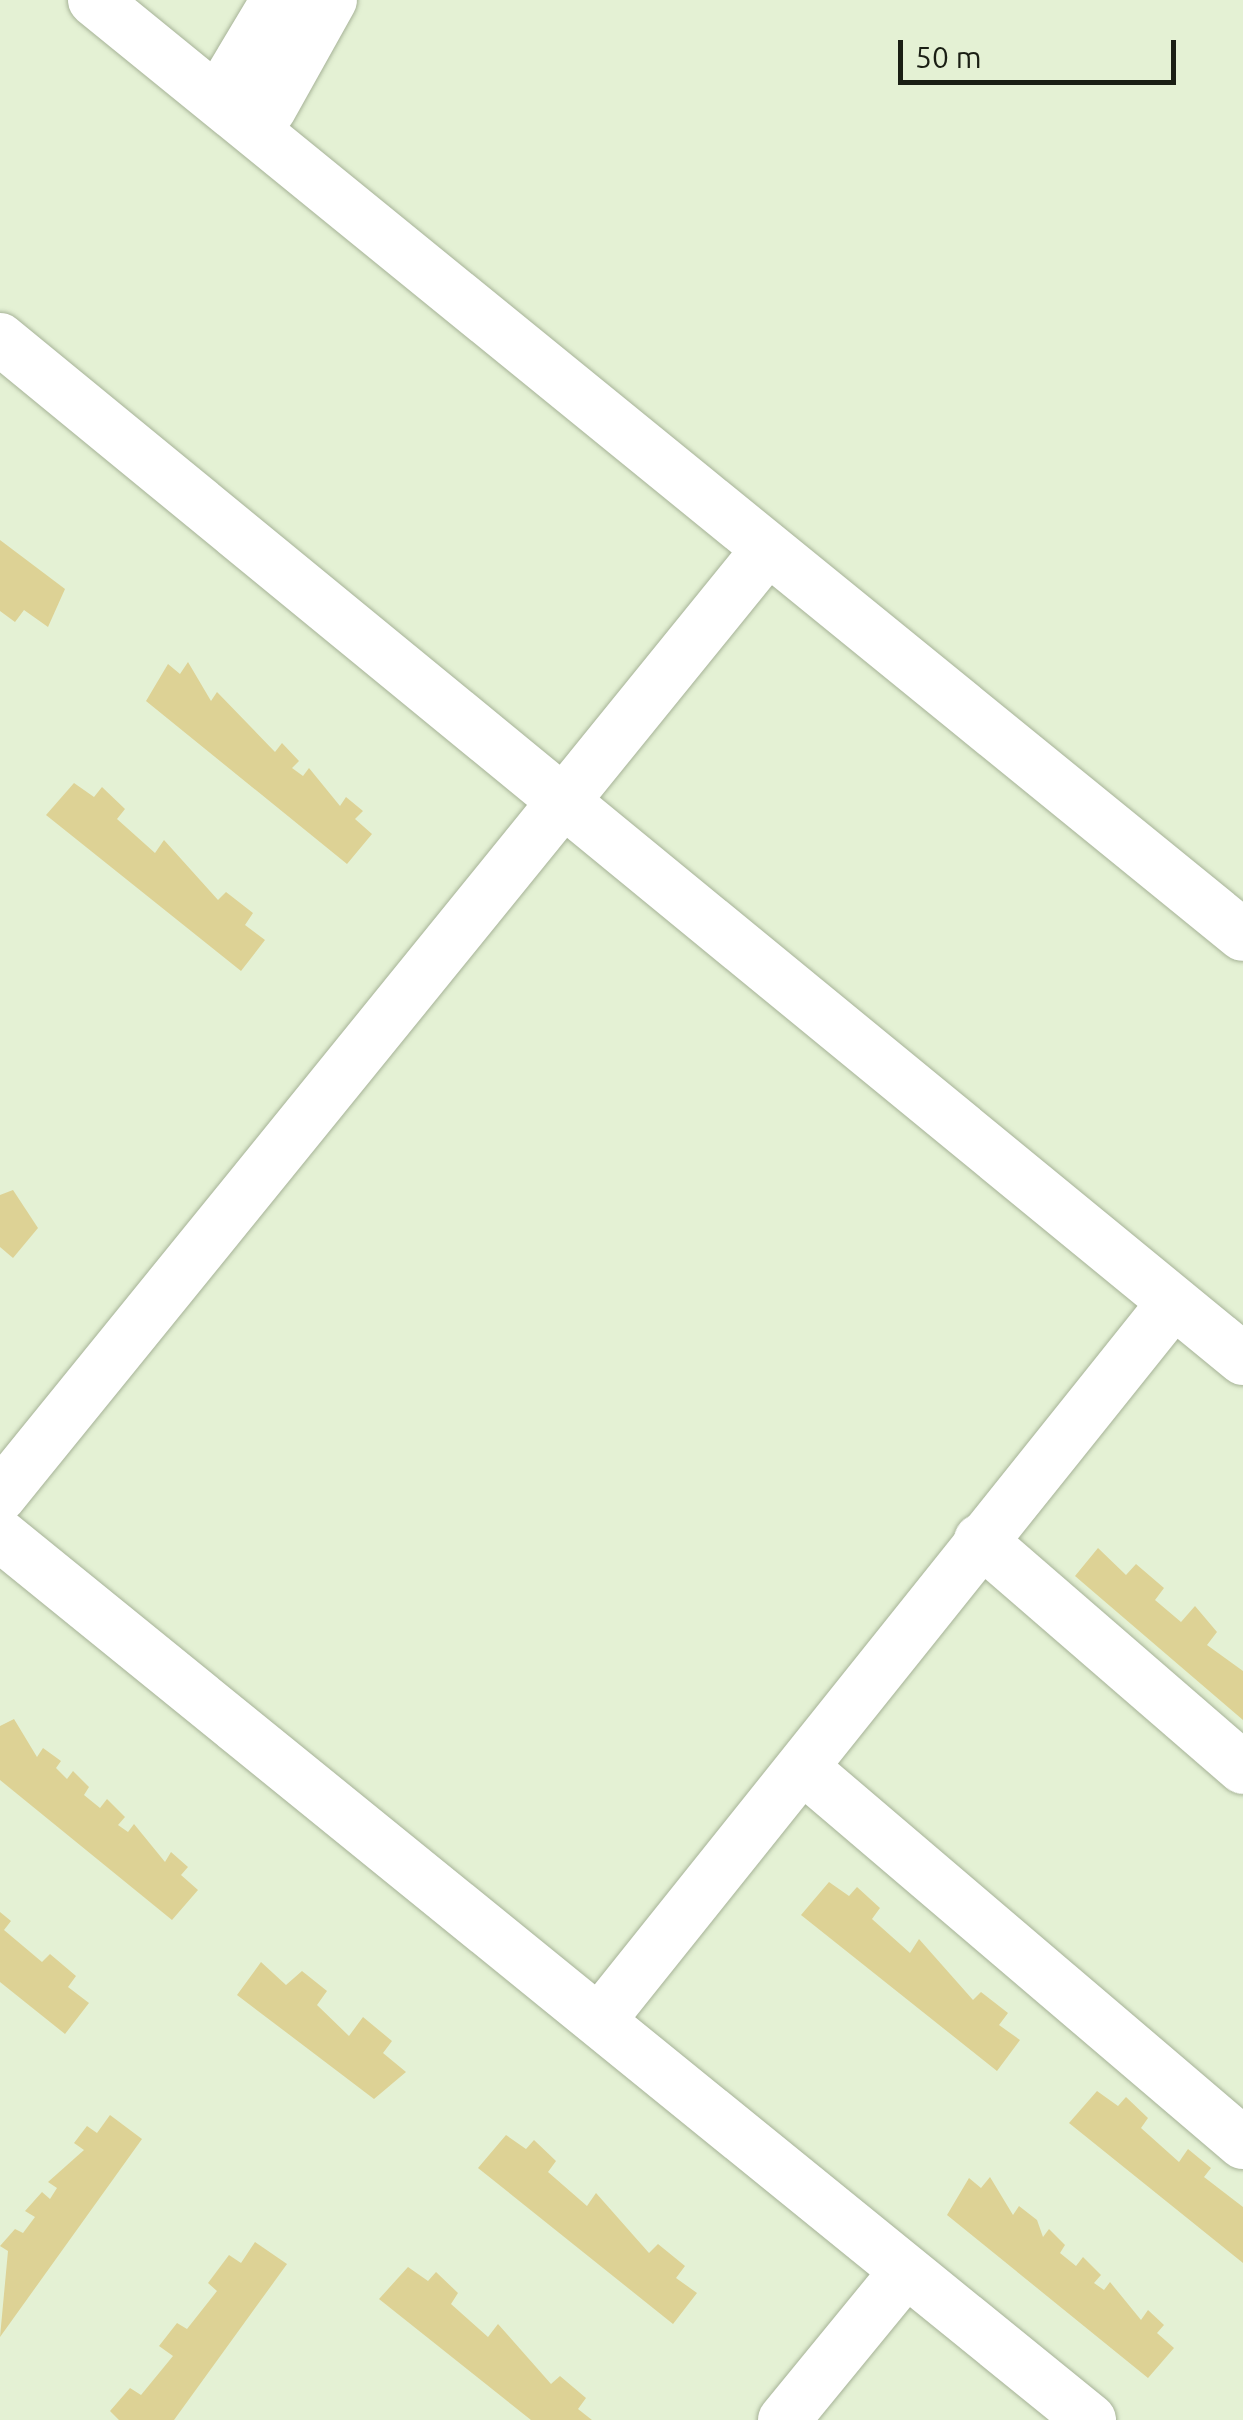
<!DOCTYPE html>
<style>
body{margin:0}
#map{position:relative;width:1243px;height:2420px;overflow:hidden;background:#e4f1d4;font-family:Ubuntu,sans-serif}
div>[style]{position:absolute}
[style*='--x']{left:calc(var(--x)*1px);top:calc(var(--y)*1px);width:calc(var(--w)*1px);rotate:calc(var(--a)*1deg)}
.building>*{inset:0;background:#ddd295}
.roads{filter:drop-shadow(0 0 2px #a6b297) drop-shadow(0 0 2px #a6b297)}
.minor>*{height:52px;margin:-26px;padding:0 26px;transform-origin:26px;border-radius:26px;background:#fff}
span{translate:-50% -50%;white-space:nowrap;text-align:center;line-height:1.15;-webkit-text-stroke:8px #e4f1d4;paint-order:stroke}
.scale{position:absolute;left:898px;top:40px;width:278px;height:45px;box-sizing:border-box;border:5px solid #1a1f14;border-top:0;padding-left:12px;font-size:30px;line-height:35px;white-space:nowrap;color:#1a1f14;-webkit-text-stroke:8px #e4f1d4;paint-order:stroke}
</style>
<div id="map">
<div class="building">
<i style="clip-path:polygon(0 540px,65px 589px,48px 627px,24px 610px,15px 622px,0 611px)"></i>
<i style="clip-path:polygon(188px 662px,211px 701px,217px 692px,275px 752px,282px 743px,299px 761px,292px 768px,303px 776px,309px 768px,340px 806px,346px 797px,363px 811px,355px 819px,372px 834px,347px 864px,146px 701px,168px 664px,180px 674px)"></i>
<i style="clip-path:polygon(74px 783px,94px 797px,102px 787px,125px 809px,117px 819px,155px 853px,164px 840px,218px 900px,226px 892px,253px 913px,245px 925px,265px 940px,241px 971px,46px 815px)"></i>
<i style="clip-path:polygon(13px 1190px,38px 1228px,13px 1258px,0 1247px,0 1195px)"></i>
<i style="clip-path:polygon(1098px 1548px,1126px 1575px,1136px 1564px,1164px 1588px,1155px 1600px,1181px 1622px,1195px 1606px,1217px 1632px,1207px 1645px,1243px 1671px,1243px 1720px,1075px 1576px)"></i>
<i style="clip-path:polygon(14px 1719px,37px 1757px,43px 1748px,61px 1761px,56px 1768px,67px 1779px,73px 1771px,89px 1787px,84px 1795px,100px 1808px,107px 1799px,125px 1817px,118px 1825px,128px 1832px,134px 1824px,165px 1862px,171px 1852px,188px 1867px,181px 1875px,198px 1890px,172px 1920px,0 1780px,0 1726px)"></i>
<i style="clip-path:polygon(829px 1882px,849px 1896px,857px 1887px,880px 1908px,872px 1919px,910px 1953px,919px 1939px,973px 2000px,981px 1992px,1008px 2013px,999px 2025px,1020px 2040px,997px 2071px,801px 1915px)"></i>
<i style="clip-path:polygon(0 1912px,11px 1921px,4px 1930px,42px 1962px,50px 1954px,76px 1976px,68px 1987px,89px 2003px,65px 2034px,0 1982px)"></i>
<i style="clip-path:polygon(261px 1962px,286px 1985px,302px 1971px,327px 1991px,317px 2005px,349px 2036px,363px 2017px,392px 2041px,383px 2053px,406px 2072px,374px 2099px,237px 1995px)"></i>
<i style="clip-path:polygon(1097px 2091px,1118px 2106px,1126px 2097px,1148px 2118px,1141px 2128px,1179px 2162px,1188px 2149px,1211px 2168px,1204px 2177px,1243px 2207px,1243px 2263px,1069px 2123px)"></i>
<i style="clip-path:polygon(110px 2115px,142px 2139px,0 2337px,8px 2251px,0 2246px,15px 2229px,23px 2233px,35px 2217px,25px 2211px,42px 2192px,50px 2199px,57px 2188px,48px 2182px,84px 2150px,74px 2143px,87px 2126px,97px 2133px)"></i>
<i style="clip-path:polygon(506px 2135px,526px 2149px,534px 2140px,556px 2161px,548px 2172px,587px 2206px,596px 2193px,649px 2253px,658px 2244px,685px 2266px,676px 2278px,697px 2293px,673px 2324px,478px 2168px)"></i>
<i style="clip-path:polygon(990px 2177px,1013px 2215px,1019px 2206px,1037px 2220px,1043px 2237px,1049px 2229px,1065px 2245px,1060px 2253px,1076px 2266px,1083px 2257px,1101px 2275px,1094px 2283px,1104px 2290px,1110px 2282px,1141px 2320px,1148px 2310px,1164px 2325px,1157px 2333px,1174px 2348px,1148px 2378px,947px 2215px,969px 2178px,981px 2188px)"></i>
<i style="clip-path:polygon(255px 2242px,287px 2264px,174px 2420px,119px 2420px,110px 2411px,130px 2388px,141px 2395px,173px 2356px,159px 2346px,177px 2323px,187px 2329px,217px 2291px,208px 2283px,229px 2255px,241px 2263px)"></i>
<i style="clip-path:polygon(408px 2267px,428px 2281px,436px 2272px,458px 2293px,451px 2304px,488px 2337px,498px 2324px,551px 2384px,560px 2376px,586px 2398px,578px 2409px,592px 2420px,531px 2420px,379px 2299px)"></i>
</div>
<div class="roads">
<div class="minor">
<i style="--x:94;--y:0;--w:1481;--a:39.14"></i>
<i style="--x:231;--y:77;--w:90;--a:-59.1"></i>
<i style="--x:270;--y:109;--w:125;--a:-60.8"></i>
<i style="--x:0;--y:339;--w:1608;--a:39.37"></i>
<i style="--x:0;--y:1496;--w:1219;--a:-50.96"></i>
<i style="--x:0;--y:1535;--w:1404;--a:39.07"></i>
<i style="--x:980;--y:1540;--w:348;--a:40.9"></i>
<i style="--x:803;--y:1768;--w:578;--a:40.44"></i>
<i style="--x:602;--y:2017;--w:914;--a:-51.35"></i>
<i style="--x:784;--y:2420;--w:191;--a:-50.7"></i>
</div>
</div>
<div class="scale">50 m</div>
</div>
